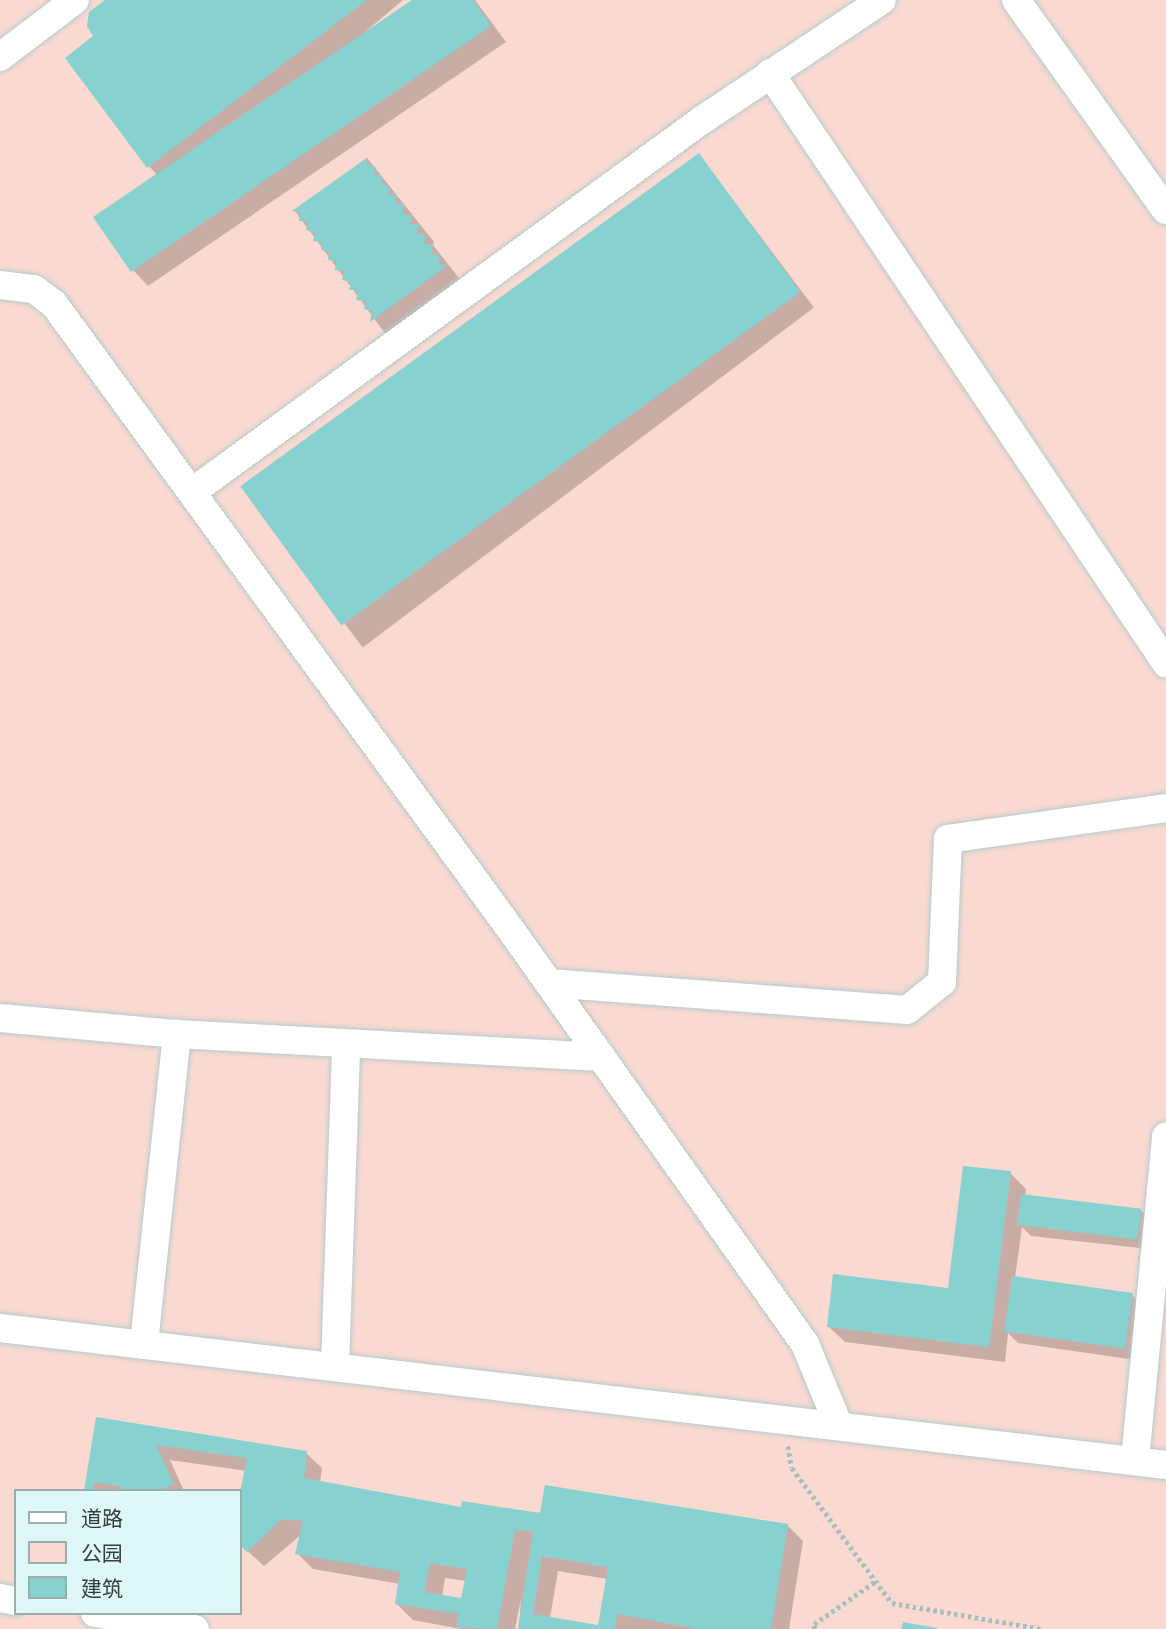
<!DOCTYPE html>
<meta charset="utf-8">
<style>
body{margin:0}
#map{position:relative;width:1166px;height:1629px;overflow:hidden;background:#ddf8f7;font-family:Poppins,"Noto Sans SC",sans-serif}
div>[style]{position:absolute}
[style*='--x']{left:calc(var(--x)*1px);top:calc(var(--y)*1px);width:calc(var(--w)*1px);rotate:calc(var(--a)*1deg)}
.green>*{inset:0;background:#fad9d1}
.shadow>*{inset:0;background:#0003;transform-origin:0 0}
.building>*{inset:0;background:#87d1d1;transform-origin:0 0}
.path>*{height:4.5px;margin-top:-2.25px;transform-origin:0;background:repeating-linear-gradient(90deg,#a9bfbe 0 3.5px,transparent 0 7px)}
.roads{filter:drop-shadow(0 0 2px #b2cccc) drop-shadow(0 0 2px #b2cccc)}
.minor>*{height:28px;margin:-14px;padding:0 14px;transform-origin:14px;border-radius:14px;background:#fff}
span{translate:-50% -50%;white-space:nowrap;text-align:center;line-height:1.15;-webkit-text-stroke:5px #ddf8f7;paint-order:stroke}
.legend{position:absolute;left:14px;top:1489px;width:228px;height:126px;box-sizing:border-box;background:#ddf8f7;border:2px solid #9aaead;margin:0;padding:9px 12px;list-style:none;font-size:21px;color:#353f3f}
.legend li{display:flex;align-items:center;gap:14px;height:35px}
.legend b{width:35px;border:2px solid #9aaead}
</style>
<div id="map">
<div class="green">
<i style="clip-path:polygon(evenodd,0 0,1166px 0,1166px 1629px,0 1629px,0 0,16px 1491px,240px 1491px,240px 1613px,16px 1613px,16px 1491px)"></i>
</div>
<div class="shadow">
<i style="clip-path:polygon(108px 0,403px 0,352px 43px,415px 0,475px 0,506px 42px,148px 286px,133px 270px,157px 175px,149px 166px,95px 37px)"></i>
<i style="left:699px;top:155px;width:191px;height:565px;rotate:53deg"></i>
<i style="clip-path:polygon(368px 159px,434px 242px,428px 262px,433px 245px,462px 282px,387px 336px,295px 211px)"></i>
<i style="clip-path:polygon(1010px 1173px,1026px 1189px,1025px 1196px,1140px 1209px,1152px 1221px,1149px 1249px,1031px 1236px,1022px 1227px,1015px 1278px,1132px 1295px,1144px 1307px,1136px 1360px,1018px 1343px,1008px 1333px,1005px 1362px,845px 1342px,829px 1327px,949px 1290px)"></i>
<i style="clip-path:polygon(evenodd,97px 1419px,306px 1453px,322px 1468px,320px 1483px,462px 1509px,787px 1525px,803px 1541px,789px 1629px,519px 1629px,521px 1599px,515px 1629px,461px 1629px,413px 1620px,397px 1604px,400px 1584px,313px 1569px,297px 1553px,302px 1534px,264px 1566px,240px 1544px,240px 1494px,247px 1471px,170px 1460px,184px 1491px,85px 1491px,97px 1419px,558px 1571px,608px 1579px,600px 1627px,550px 1618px,558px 1571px,97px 1419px,445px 1578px,466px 1581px,463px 1600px,442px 1597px,445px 1578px)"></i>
</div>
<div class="building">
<i style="clip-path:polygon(105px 0,367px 0,147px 168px,65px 58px,93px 36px,87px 26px,89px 12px)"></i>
<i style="clip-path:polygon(412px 0,473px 0,491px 26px,131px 272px,93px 217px)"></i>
<i style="left:699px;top:153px;width:172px;height:567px;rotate:54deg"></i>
<i style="clip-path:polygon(368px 157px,366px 165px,376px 167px,374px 174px,382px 176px,381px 184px,390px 186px,388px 195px,397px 195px,396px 204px,404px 203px,403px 214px,412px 215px,410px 224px,419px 224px,417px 234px,426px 235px,424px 244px,433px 244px,431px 254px,440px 255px,439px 264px,448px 265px,370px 322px,372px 311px,364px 309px,366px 301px,356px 300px,358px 290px,349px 290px,351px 282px,342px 280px,344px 271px,335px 270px,336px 261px,328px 260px,329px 251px,321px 250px,322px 242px,313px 241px,315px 232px,306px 230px,308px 222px,299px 221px,300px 212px,292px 211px)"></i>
<i style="clip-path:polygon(963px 1166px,1011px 1171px,989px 1347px,827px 1327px,833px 1274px,948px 1288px)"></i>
<i style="left:1021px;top:1194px;width:121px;height:31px;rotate:7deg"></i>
<i style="left:1012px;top:1276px;width:122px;height:56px;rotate:8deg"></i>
<i style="clip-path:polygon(evenodd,96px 1417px,307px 1451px,304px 1478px,461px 1507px,462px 1501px,540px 1513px,545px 1485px,788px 1524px,771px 1629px,698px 1629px,617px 1614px,615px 1629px,518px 1629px,533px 1532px,515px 1530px,497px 1629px,456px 1627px,459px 1614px,395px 1604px,400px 1572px,295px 1554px,303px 1521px,282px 1519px,247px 1552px,240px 1545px,240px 1492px,247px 1458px,156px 1445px,174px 1484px,156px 1491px,125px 1491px,123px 1487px,94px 1482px,93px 1491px,84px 1491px,96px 1417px,542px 1556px,608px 1567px,598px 1625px,533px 1614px,542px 1556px,96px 1417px,430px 1563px,467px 1569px,461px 1598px,424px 1592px,430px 1563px)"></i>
<i style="clip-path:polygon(903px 1622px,937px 1628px,937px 1629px,901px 1629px)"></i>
</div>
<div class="path">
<i style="--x:788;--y:1446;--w:22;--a:80"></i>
<i style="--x:792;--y:1468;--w:168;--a:53.5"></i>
<i style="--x:892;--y:1603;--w:152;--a:9.8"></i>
<i style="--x:814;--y:1629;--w:5;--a:-90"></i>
<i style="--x:814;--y:1624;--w:75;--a:-34.7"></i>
</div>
<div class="roads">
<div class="minor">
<i style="--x:1016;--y:0;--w:258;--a:54.5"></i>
<i style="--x:0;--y:57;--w:94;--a:-37.2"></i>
<i style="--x:770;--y:73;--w:711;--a:56.13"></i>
<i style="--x:0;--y:285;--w:34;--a:7"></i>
<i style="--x:34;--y:289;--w:25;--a:37"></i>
<i style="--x:54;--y:304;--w:775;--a:53.87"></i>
<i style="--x:511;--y:930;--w:508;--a:54.62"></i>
<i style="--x:805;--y:1344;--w:87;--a:67.6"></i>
<i style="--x:192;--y:492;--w:631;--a:-36.11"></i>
<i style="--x:702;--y:120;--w:216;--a:-33.7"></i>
<i style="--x:549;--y:983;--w:359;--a:4.3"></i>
<i style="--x:907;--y:1010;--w:45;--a:-38.7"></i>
<i style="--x:942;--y:982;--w:143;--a:-87.6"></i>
<i style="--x:948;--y:839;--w:220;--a:-8.1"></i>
<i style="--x:0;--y:1018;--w:178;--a:5.2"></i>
<i style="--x:177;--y:1034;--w:425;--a:3.1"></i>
<i style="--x:0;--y:1328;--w:1174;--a:6.7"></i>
<i style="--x:144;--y:1343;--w:311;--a:-83.9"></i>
<i style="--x:335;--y:1366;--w:322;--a:-88"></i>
<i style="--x:1135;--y:1460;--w:325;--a:-84.5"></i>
<i style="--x:0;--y:1598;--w:16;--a:11"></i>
<i style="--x:95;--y:1613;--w:101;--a:9.1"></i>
</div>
</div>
<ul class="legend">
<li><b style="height:9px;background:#fff"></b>道路</li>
<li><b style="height:19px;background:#fad9d1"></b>公园</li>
<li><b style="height:19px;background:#87d1d1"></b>建筑</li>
</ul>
</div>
